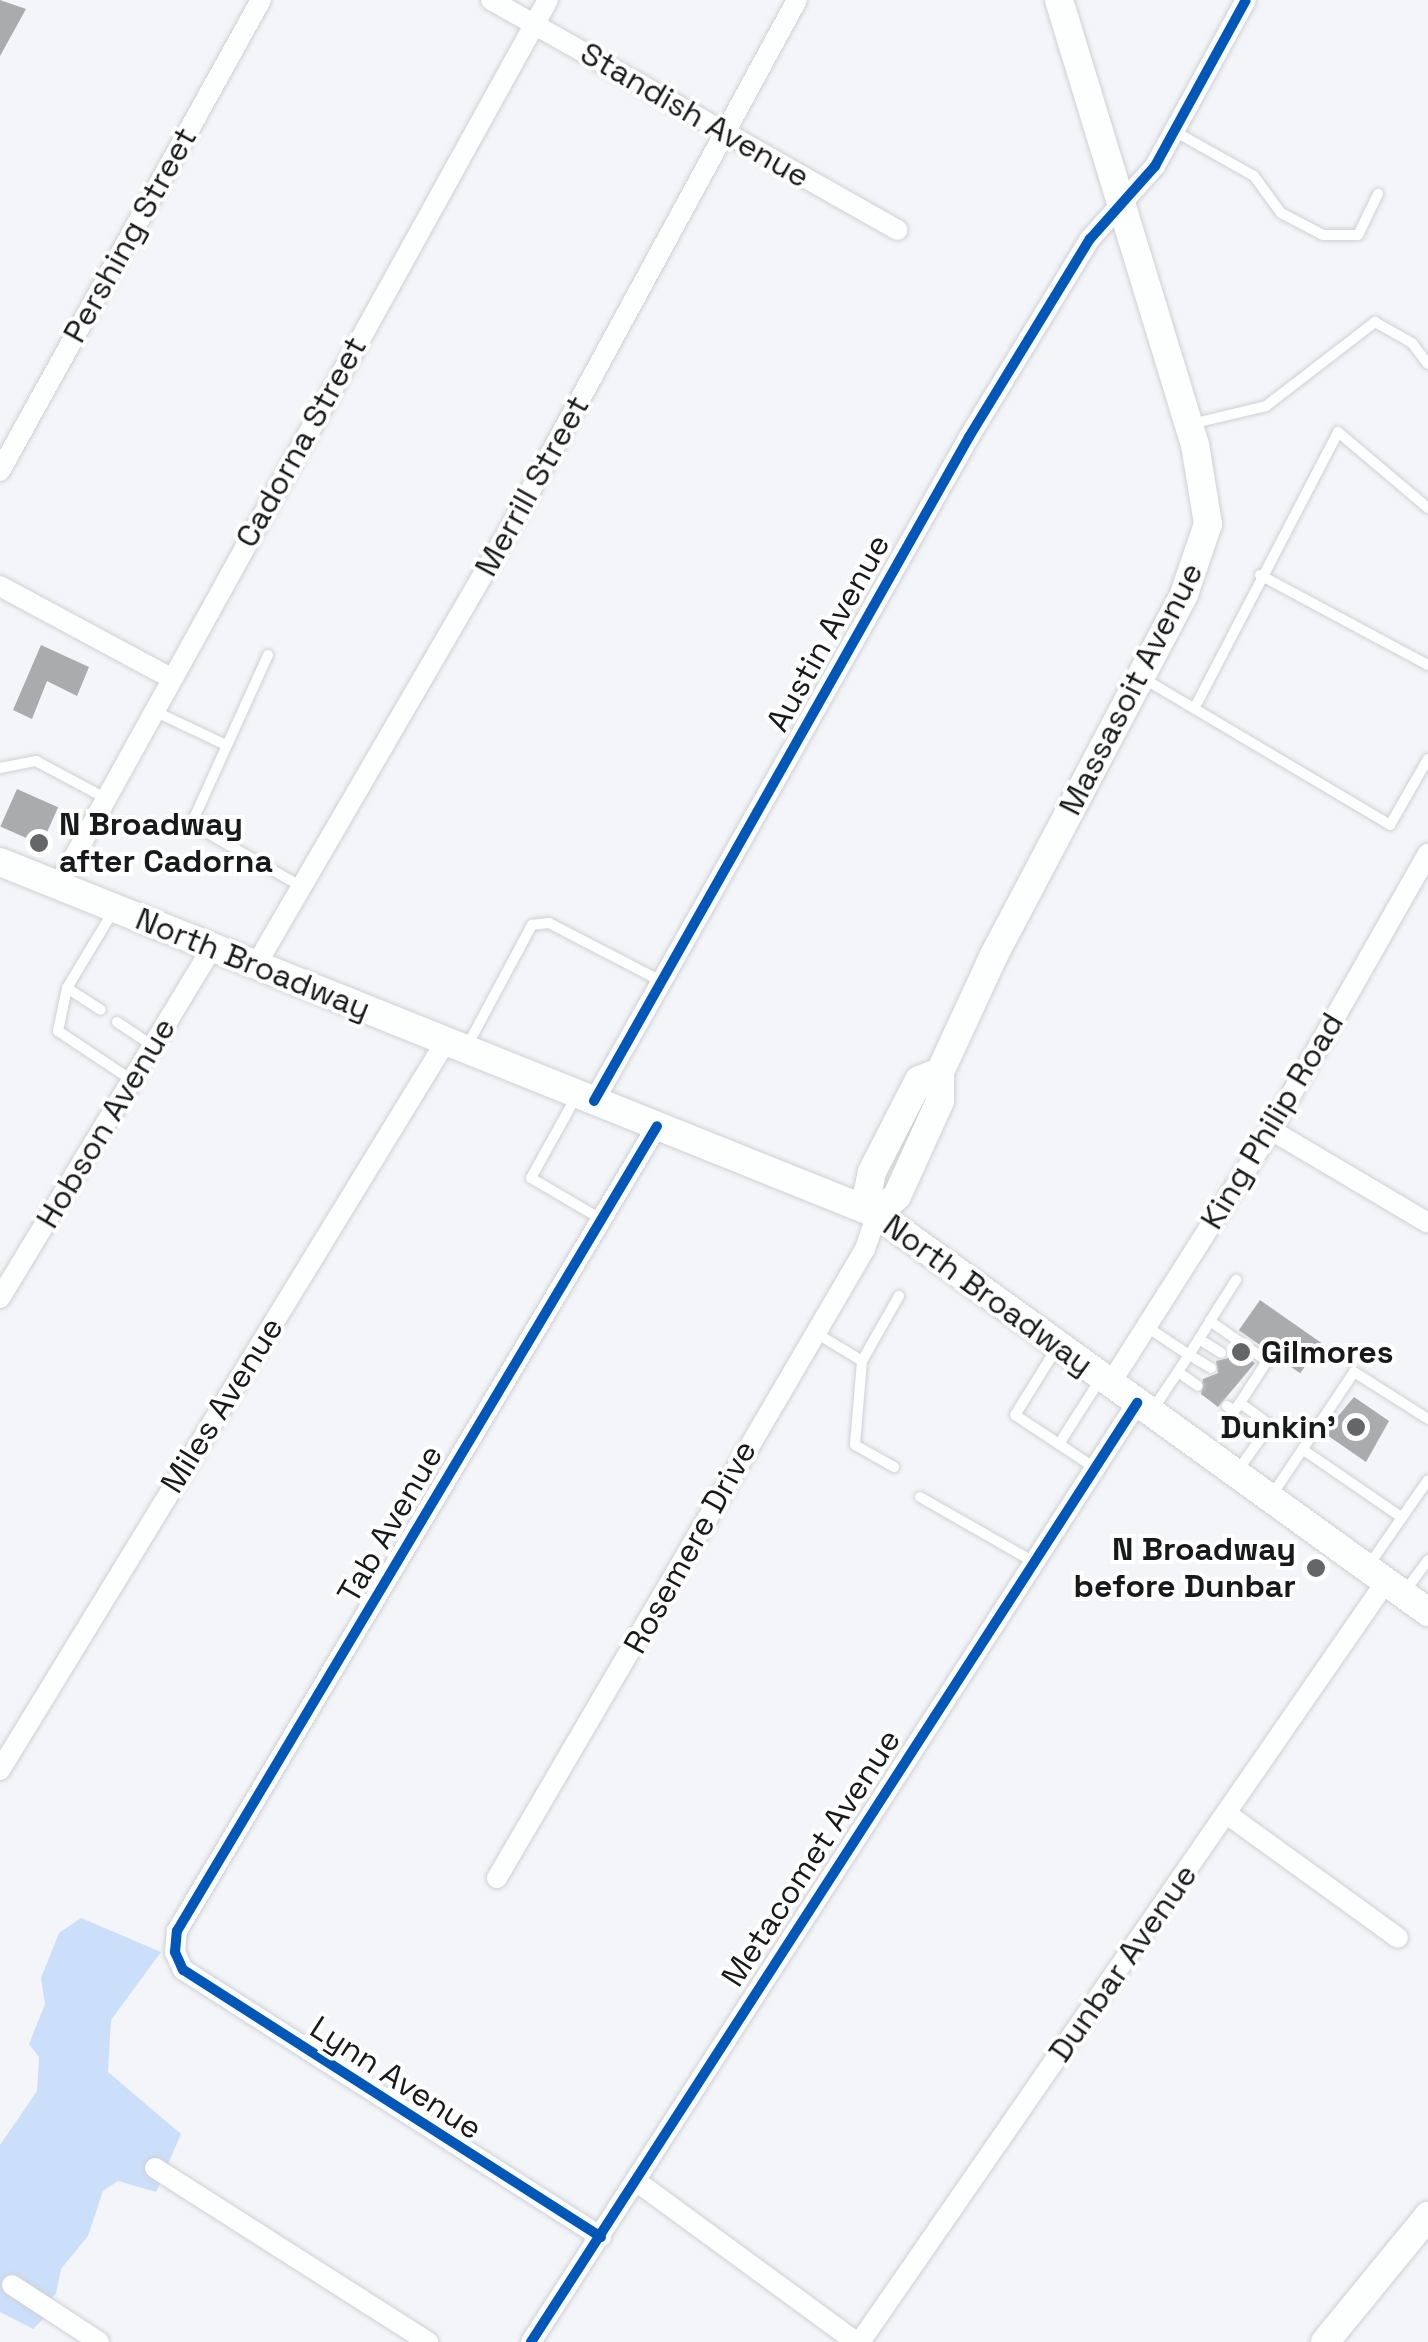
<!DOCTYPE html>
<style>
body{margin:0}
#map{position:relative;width:1428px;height:2342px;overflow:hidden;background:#f3f5f8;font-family:"Space Grotesk",sans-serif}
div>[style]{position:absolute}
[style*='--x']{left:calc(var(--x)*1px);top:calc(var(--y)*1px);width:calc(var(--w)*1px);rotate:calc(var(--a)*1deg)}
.green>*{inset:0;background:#cbdffa}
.building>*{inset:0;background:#aaabad;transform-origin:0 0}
.roads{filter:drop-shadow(0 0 2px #cfd0d3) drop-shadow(0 0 2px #cfd0d3)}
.lane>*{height:10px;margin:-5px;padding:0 5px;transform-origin:5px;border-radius:5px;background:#fdfefe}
.street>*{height:20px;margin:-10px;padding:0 10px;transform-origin:10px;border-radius:10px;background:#fdfefe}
.secondary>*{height:28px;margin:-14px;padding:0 14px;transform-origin:14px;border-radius:14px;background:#fdfefe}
.cycleway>*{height:10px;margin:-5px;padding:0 5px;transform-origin:5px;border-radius:5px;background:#0057b8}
.dots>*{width:28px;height:28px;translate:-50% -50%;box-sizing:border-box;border:5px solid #fff;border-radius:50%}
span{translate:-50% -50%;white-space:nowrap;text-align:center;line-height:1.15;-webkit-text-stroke:8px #fff;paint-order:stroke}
.street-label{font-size:32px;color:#17191a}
.poi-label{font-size:32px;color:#17191a;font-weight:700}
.left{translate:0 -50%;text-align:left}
.right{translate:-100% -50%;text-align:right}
</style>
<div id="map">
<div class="green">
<i style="clip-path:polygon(81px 1918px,161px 1952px,111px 2020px,108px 2072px,181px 2134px,156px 2192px,118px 2181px,103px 2191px,88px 2236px,61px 2269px,56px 2294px,38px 2310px,45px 2317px,33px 2329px,0 2312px,0 2145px,37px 2091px,39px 2057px,29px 2044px,45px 2004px,41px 1978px,59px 1933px)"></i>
</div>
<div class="building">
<i style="clip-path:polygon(0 0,26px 9px,0 56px)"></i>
<i style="clip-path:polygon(41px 645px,89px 667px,77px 696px,47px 681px,32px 719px,13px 710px)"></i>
<i style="left:17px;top:789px;width:45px;height:41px;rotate:24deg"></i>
<i style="left:1260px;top:1300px;width:75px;height:37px;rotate:35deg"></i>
<i style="clip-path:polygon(1229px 1345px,1255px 1363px,1218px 1407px,1201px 1394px,1203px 1379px,1218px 1373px,1216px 1361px,1228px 1358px)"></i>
<i style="clip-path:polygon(1354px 1397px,1389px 1421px,1366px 1462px,1324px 1433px)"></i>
</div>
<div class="roads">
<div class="lane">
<i style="--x:1174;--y:131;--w:92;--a:29.4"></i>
<i style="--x:1254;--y:176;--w:46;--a:53.9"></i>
<i style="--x:1281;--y:213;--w:47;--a:27.6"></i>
<i style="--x:1323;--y:235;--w:35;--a:0"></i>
<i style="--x:1358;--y:235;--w:46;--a:-64"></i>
<i style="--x:1191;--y:424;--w:77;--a:-13.5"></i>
<i style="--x:1266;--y:406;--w:138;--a:-37.6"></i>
<i style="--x:1375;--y:322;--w:43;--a:29.6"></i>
<i style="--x:1412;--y:343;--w:26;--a:53"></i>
<i style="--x:1260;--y:575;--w:191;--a:28.2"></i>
<i style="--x:268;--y:655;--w:179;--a:114.4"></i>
<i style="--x:194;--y:818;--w:16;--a:52"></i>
<i style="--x:204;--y:831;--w:113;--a:29.7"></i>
<i style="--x:1141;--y:677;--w:290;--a:30.7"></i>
<i style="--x:1390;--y:825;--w:76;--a:-60.1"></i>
<i style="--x:1195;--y:707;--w:310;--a:-62.5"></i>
<i style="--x:1338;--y:432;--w:118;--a:40.2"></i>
<i style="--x:152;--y:710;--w:80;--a:25.3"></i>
<i style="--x:0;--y:768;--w:37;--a:-11"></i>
<i style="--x:36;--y:761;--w:76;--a:28.2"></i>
<i style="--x:114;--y:910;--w:91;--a:121.1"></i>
<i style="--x:67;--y:988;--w:44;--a:101.8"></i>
<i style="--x:58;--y:1031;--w:90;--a:33.7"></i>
<i style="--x:67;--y:988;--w:40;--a:32.9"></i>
<i style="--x:117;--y:1022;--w:43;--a:33.7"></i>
<i style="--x:466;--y:1048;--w:140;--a:-61.8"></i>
<i style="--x:532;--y:925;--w:17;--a:-7"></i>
<i style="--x:549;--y:923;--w:126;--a:27.4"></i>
<i style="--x:577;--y:1095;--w:95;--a:119"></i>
<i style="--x:531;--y:1178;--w:81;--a:30.4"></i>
<i style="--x:1210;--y:1321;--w:49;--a:-57.6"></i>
<i style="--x:1147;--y:1327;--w:50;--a:33.7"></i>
<i style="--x:1189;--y:1355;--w:67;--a:123.5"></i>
<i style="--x:816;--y:1333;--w:54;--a:31.3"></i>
<i style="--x:862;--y:1361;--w:84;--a:94.8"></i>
<i style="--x:855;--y:1445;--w:45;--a:29.4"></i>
<i style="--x:1199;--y:1339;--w:26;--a:32"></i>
<i style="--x:1058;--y:1346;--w:81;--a:121.9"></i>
<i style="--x:1015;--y:1415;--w:96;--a:33.5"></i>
<i style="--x:862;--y:1361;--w:75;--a:-60.4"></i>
<i style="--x:1211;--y:1368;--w:26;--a:-149"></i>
<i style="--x:1189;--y:1355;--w:40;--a:-58"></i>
<i style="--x:1210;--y:1321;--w:70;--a:35.1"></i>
<i style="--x:1267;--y:1361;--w:50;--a:122.7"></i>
<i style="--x:1240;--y:1403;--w:37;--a:36"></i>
<i style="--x:1270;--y:1425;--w:59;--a:125.3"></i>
<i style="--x:1178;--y:1372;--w:24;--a:35"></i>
<i style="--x:1227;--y:1406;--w:9;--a:36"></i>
<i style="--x:1234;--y:1411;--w:10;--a:-53"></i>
<i style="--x:1059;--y:1444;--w:78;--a:-57.5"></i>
<i style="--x:1305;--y:1451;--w:116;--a:34.5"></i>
<i style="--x:920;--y:1497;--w:131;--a:29.7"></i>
<i style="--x:1270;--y:1498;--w:151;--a:-56.3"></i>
<i style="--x:1354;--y:1372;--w:88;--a:32.4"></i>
<i style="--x:1369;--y:1565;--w:103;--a:-55.2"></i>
<i style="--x:1403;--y:1594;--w:42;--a:-53.7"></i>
</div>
<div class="street">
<i style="--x:491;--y:0;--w:467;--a:29.5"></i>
<i style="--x:0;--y:471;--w:538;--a:-61.01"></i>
<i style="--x:0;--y:586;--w:192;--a:28.3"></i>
<i style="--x:58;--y:886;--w:1012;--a:-61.06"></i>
<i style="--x:256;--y:965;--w:503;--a:-59.82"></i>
<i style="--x:509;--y:530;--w:603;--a:-61.48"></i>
<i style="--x:594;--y:1101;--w:763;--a:-60.54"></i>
<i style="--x:969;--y:437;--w:232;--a:-58.6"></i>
<i style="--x:1090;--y:239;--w:98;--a:-48.3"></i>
<i style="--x:1155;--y:166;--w:189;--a:-61.3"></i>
<i style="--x:1271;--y:1130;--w:182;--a:30.6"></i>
<i style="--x:0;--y:1298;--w:409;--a:-58.8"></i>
<i style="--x:1110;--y:1384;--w:301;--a:-57.6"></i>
<i style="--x:1271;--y:1130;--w:318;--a:-60.4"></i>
<i style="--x:0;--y:1770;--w:855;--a:-58.54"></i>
<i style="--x:1227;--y:1814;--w:211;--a:35.9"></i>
<i style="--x:497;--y:1878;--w:729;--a:-59.67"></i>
<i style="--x:865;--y:1249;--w:37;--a:-71"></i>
<i style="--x:155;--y:2168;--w:324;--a:32.5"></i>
<i style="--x:636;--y:2181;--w:273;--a:36.2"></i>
<i style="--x:601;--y:2237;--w:496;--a:-147.4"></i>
<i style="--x:183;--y:1970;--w:20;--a:-114"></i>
<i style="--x:175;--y:1952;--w:21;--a:-85"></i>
<i style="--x:177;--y:1931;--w:937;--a:-59.19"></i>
<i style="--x:12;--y:2285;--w:104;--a:33.2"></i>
<i style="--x:531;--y:2342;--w:1118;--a:-57.16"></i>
<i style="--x:860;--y:2342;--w:923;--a:-55.33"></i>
</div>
<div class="secondary">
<i style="--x:0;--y:862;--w:945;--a:21.87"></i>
<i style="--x:877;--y:1214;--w:680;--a:35.84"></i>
<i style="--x:940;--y:1072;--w:22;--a:159"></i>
<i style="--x:919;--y:1080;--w:103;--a:117.1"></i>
<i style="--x:872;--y:1172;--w:19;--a:102"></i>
<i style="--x:868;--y:1191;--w:25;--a:69"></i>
<i style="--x:877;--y:1214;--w:27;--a:-42"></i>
<i style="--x:897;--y:1196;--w:104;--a:-65.6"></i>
<i style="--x:940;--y:1101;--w:29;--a:-90"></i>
<i style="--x:940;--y:1072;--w:129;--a:-65.2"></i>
<i style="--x:994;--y:955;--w:408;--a:-62.2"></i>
<i style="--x:1184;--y:594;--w:74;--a:-71.1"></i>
<i style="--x:1208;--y:524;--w:80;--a:-99.3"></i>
<i style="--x:1195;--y:445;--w:465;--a:-107"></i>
<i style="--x:1325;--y:2342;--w:163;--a:-50.7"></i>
</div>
</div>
<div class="cycleway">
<i style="--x:594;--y:1101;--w:763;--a:-60.54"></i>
<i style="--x:969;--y:437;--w:232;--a:-58.6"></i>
<i style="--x:1090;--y:239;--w:98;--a:-48.3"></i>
<i style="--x:1155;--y:166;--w:189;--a:-61.3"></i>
<i style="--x:601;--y:2237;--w:496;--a:-147.4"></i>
<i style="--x:183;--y:1970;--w:20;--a:-114"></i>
<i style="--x:175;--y:1952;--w:21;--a:-85"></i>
<i style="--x:177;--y:1931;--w:937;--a:-59.19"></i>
<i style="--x:531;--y:2342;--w:1118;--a:-57.16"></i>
</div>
<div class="dots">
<i style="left:39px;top:843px;background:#646668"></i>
<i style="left:1241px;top:1352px;background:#646668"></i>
<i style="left:1356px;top:1427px;background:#646668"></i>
<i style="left:1316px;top:1568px;background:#646668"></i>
</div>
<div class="street-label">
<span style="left:695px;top:115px;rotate:30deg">Standish Avenue</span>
<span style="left:130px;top:235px;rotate:-61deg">Pershing Street</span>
<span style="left:301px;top:442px;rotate:-61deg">Cadorna Street</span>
<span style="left:532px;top:486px;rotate:-61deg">Merrill Street</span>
<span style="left:828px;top:633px;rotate:-61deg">Austin Avenue</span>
<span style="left:1131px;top:689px;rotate:-63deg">Massasoit Avenue</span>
<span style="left:253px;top:964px;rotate:22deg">North Broadway</span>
<span style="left:1272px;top:1121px;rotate:-59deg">King Philip Road</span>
<span style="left:106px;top:1123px;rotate:-59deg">Hobson Avenue</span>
<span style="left:988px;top:1295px;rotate:36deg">North Broadway</span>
<span style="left:222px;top:1405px;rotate:-58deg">Miles Avenue</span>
<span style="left:390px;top:1524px;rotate:-60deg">Tab Avenue</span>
<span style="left:690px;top:1547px;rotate:-61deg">Rosemere Drive</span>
<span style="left:811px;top:1858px;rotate:-57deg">Metacomet Avenue</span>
<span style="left:1123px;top:1963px;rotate:-55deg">Dunbar Avenue</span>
<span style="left:396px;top:2078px;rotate:33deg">Lynn Avenue</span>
</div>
<div class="poi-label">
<span class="left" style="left:59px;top:843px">N Broadway<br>after Cadorna</span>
<span class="left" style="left:1261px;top:1352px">Gilmores</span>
<span class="right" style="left:1336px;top:1427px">Dunkin'</span>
<span class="right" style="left:1296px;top:1568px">N Broadway<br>before Dunbar</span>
</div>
</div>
